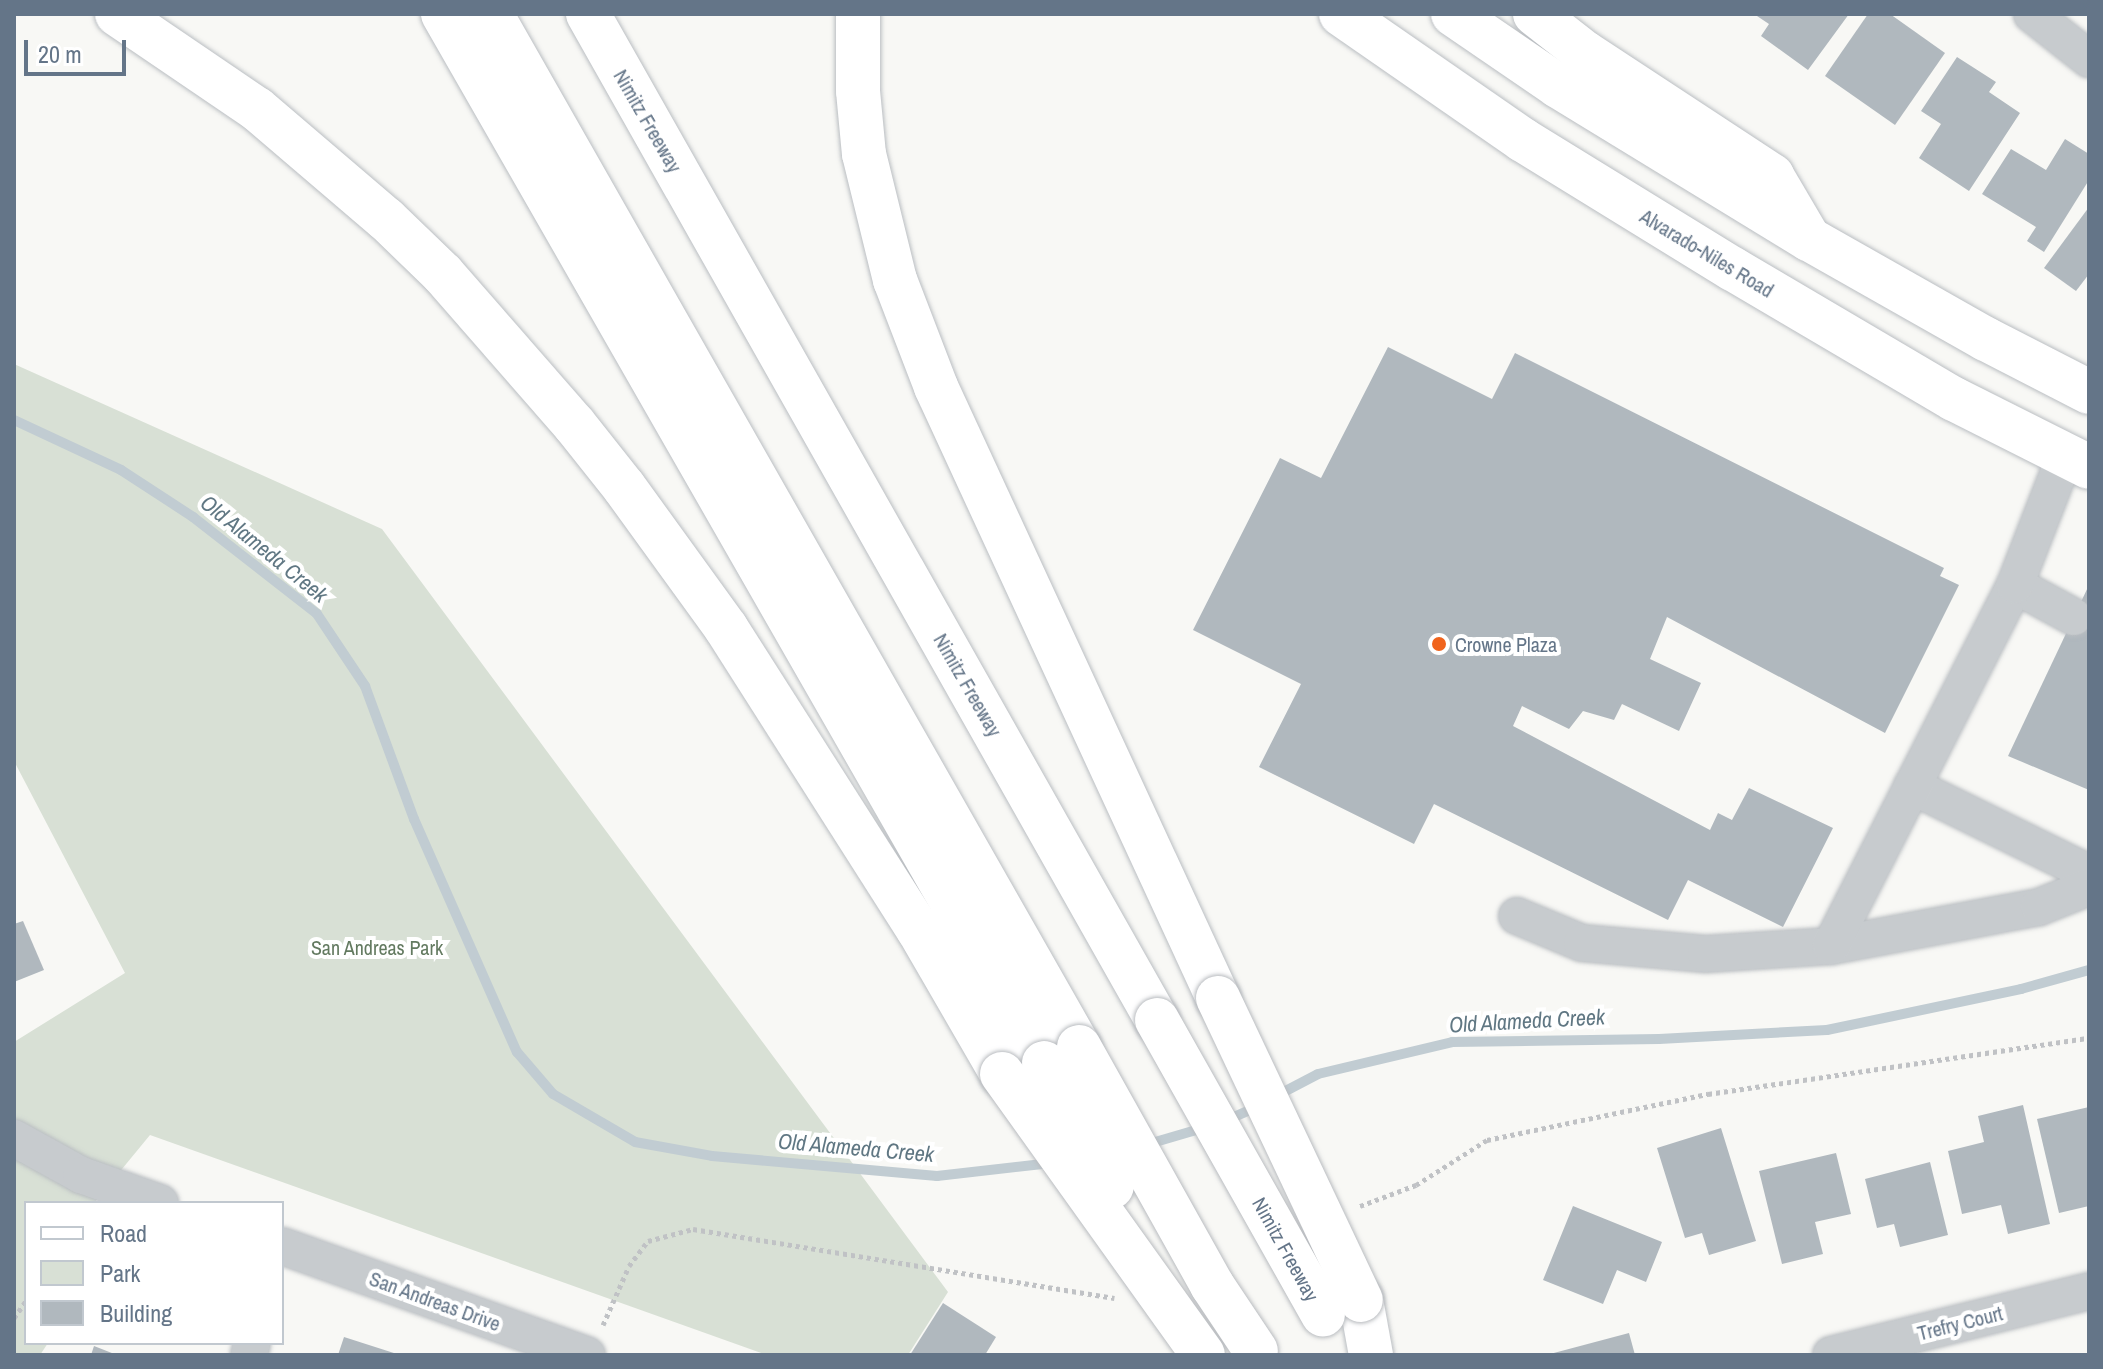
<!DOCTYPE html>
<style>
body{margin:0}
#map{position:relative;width:2103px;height:1369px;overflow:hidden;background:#f8f8f5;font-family:"Archivo Narrow",sans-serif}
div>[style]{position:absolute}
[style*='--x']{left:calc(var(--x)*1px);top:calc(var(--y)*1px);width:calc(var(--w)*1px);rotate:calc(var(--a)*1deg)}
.green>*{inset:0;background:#d8e0d5}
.stream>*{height:10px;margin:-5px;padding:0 5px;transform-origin:5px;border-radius:5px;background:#c1ccd2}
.building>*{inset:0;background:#b0b8be}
.path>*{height:5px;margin-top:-2.5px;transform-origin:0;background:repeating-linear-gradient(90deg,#c0c2c5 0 4px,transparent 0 8px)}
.roads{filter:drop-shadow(0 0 2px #babec2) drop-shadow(0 0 2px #babec2)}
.minor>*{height:36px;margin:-18px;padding:0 18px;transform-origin:18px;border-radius:18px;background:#c7cbce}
.major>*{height:44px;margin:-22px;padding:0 22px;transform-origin:22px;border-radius:22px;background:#fff}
.highway>*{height:44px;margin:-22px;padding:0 22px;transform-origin:22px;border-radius:22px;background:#fff}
.bridges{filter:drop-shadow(0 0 2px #b9bcc0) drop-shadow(0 0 2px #b9bcc0)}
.highway-bridge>*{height:44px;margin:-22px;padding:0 22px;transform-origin:22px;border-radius:22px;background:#fff}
.dots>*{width:22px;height:22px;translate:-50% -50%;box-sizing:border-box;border:4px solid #fff;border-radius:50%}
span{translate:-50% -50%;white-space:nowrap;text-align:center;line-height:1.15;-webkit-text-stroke:8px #fff;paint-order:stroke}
.street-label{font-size:20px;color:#647588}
.poi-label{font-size:20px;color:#647588}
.left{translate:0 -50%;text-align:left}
.park-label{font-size:20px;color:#637a60}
.water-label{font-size:22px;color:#607783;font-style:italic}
.frame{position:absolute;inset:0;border:16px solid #647588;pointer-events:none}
.legend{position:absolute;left:24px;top:1201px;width:260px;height:144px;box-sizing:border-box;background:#fff;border:2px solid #c1c8cf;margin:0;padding:10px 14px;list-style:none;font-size:24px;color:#647588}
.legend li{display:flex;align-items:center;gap:16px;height:40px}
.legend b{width:40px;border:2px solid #c1c8cf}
.scale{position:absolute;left:24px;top:40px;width:102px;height:36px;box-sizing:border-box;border:4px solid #647588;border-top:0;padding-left:10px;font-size:24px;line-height:28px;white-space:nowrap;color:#647588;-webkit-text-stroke:6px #fff;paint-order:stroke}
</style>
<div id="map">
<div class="green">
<i style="clip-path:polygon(14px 364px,382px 529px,948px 1292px,908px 1355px,767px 1355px,150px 1135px,94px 1203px,26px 1203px,26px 1343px,48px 1343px,40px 1355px,14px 1355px,14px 1042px,125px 973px,14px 761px)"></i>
</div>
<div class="stream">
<i style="--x:14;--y:420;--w:118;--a:25"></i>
<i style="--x:121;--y:470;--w:86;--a:33.1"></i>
<i style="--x:193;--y:517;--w:157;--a:38"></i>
<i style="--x:317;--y:614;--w:87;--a:56.3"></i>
<i style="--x:365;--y:686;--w:142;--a:69.8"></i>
<i style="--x:414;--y:819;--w:255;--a:66.2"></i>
<i style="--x:517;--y:1052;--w:55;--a:49.4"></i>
<i style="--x:553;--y:1094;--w:95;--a:30.3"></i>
<i style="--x:635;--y:1142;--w:78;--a:10.3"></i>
<i style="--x:712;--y:1156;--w:226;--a:5.1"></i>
<i style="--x:937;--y:1176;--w:115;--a:-6.5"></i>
<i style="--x:1276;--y:1096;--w:47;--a:-27.6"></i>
<i style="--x:1318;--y:1074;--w:138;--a:-13.4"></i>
<i style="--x:1452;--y:1042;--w:207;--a:-0.8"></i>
<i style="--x:1659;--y:1039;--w:168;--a:-3.1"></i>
<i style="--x:1827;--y:1030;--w:198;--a:-11.9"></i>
<i style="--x:2021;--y:989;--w:71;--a:-15.6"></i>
<i style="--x:1225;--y:1121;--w:36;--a:-24"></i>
<i style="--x:1145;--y:1145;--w:64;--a:-16.4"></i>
</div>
<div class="building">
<i style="clip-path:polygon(1754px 14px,1849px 14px,1808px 70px,1761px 36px,1769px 24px)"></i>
<i style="clip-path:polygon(1868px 14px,1890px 14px,1945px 53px,1895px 125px,1825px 76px)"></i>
<i style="clip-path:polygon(1957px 57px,1996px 82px,1989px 92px,2020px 113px,1969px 191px,1919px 158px,1941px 124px,1921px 111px)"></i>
<i style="clip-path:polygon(2065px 139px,2089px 154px,2089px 180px,2044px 252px,2027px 241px,2036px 227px,1982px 194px,2011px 149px,2046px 170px)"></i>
<i style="clip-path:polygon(2089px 207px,2089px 274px,2076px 291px,2044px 268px)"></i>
<i style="clip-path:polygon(1388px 347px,1492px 399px,1515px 353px,1944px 568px,1940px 576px,1959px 585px,1885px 733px,1667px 617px,1650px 659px,1701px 683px,1679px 731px,1622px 704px,1614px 720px,1583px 711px,1569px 729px,1522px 706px,1513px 726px,1710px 830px,1718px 813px,1732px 820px,1749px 788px,1833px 828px,1783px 927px,1688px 880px,1668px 920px,1434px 804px,1414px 844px,1259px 767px,1301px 684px,1193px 630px,1280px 458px,1321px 478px)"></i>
<i style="clip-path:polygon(2089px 585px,2089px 790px,2008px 756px)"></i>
<i style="clip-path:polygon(23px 921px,44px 970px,14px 982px,14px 924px)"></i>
<i style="clip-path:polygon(2023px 1105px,2050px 1224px,2008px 1234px,2001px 1205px,1962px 1214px,1948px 1151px,1984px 1142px,1978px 1116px)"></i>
<i style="clip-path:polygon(2089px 1107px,2089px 1206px,2059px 1213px,2037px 1119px)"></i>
<i style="clip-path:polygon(1721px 1128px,1756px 1241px,1709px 1255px,1702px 1233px,1685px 1238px,1657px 1148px)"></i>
<i style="clip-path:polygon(1836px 1153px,1851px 1214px,1815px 1222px,1823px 1254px,1782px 1264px,1759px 1171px)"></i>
<i style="clip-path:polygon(1930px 1162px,1948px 1235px,1900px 1247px,1894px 1224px,1877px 1228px,1865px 1179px)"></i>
<i style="clip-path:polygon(1573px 1206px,1662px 1242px,1646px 1282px,1617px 1270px,1603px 1304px,1543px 1280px)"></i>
<i style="clip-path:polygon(943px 1303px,996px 1337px,985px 1355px,910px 1355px)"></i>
<i style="clip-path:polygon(1629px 1333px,1635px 1355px,1550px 1355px,1550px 1354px)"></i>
<i style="clip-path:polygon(344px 1337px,397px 1354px,397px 1355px,338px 1355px)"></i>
<i style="clip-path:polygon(94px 1346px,117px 1355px,91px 1355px)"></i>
</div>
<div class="path">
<i style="--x:1360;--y:1206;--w:60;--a:-20.6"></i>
<i style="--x:1416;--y:1185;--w:84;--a:-32.4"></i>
<i style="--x:1487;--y:1140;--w:226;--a:-11.8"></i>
<i style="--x:1708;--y:1094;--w:385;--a:-8.4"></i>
<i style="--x:14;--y:1318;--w:21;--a:-55"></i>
<i style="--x:603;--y:1325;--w:64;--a:-66.2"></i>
<i style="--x:629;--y:1266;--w:31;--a:-53"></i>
<i style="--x:648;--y:1241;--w:47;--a:-14.9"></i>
<i style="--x:693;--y:1229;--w:427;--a:9.3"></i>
</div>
<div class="roads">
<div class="minor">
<i style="--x:2032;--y:14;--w:73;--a:38.3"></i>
<i style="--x:2015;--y:585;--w:67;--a:28.5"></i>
<i style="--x:1912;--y:786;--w:197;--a:26.2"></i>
<i style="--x:1517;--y:916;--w:70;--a:22.6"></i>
<i style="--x:1582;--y:943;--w:124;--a:5.1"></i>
<i style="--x:1706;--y:954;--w:125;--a:-3.7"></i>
<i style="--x:1831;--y:946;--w:212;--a:-10.6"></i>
<i style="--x:2039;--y:907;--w:54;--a:-21.8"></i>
<i style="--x:1831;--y:946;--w:405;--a:-63"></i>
<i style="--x:2015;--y:585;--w:138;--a:-68.8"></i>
<i style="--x:14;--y:1138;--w:77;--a:28.9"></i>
<i style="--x:81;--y:1175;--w:84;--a:19.5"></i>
<i style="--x:282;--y:1246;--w:324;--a:19.7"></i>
<i style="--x:249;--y:1355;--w:12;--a:-76"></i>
<i style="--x:1831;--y:1355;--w:266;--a:-13.9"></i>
</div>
<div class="major">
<i style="--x:1341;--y:14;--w:221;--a:34.7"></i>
<i style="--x:1523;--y:140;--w:246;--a:31.6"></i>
<i style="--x:1733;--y:269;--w:256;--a:30.5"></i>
<i style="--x:1954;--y:399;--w:151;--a:26.7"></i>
<i style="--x:1453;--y:14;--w:127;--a:34.4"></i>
<i style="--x:1558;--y:86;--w:294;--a:31.4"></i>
<i style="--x:1809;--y:239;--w:203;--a:29.5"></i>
<i style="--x:1986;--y:339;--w:116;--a:27.2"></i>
</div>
<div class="highway">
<i style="--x:117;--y:14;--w:169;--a:34.2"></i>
<i style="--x:257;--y:109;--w:170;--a:40.5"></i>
<i style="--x:386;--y:219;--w:79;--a:44"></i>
<i style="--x:443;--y:274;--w:199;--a:48.9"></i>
<i style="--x:574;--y:424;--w:80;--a:51.6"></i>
<i style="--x:624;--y:487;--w:174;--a:54.1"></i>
<i style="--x:726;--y:628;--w:357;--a:57.5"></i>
<i style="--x:918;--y:929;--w:168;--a:59.9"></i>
<i style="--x:443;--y:14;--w:1209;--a:60.19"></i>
<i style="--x:491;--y:14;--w:1189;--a:60.35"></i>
<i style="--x:588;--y:14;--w:1156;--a:60.51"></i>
<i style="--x:858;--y:14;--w:77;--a:90"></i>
<i style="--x:858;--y:91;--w:63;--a:84.6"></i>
<i style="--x:864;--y:154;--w:130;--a:76.2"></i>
<i style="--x:895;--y:280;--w:115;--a:69"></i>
<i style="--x:936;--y:387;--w:673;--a:65.22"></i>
<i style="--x:1535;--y:14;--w:63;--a:38"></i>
<i style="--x:1585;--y:53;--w:224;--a:33.3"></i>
<i style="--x:1772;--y:176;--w:73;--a:59.6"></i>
<i style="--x:1361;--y:1300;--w:56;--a:79.7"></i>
</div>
</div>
<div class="bridges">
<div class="highway-bridge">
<i style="--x:1218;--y:998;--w:334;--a:64.7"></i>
<i style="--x:1157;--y:1020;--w:338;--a:60.6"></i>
<i style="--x:1079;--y:1047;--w:273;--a:60.8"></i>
<i style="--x:1212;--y:1285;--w:79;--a:56.3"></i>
<i style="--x:1044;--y:1063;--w:141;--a:61.3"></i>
<i style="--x:1002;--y:1074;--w:345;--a:54.4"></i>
</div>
</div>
<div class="dots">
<i style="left:1439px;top:644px;background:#f0631c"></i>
</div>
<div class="street-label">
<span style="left:648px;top:121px;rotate:60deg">Nimitz Freeway</span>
<span style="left:1707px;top:253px;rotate:31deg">Alvarado-Niles Road</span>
<span style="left:968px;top:685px;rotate:60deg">Nimitz Freeway</span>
<span style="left:1286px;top:1249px;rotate:61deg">Nimitz Freeway</span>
<span style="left:435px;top:1301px;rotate:20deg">San Andreas Drive</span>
<span style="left:1960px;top:1323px;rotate:-14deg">Trefry Court</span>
</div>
<div class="poi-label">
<span class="left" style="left:1455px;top:644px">Crowne Plaza</span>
</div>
<div class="park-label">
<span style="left:377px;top:947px">San Andreas Park</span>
</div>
<div class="water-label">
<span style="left:264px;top:549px;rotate:39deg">Old Alameda Creek</span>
<span style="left:1527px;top:1021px;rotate:-3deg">Old Alameda Creek</span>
<span style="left:856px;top:1148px;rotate:5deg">Old Alameda Creek</span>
</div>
<div class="frame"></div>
<ul class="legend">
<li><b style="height:10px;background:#fff"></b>Road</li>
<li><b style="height:22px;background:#d8e0d5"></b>Park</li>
<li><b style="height:22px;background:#b0b8be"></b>Building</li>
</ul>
<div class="scale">20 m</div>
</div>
